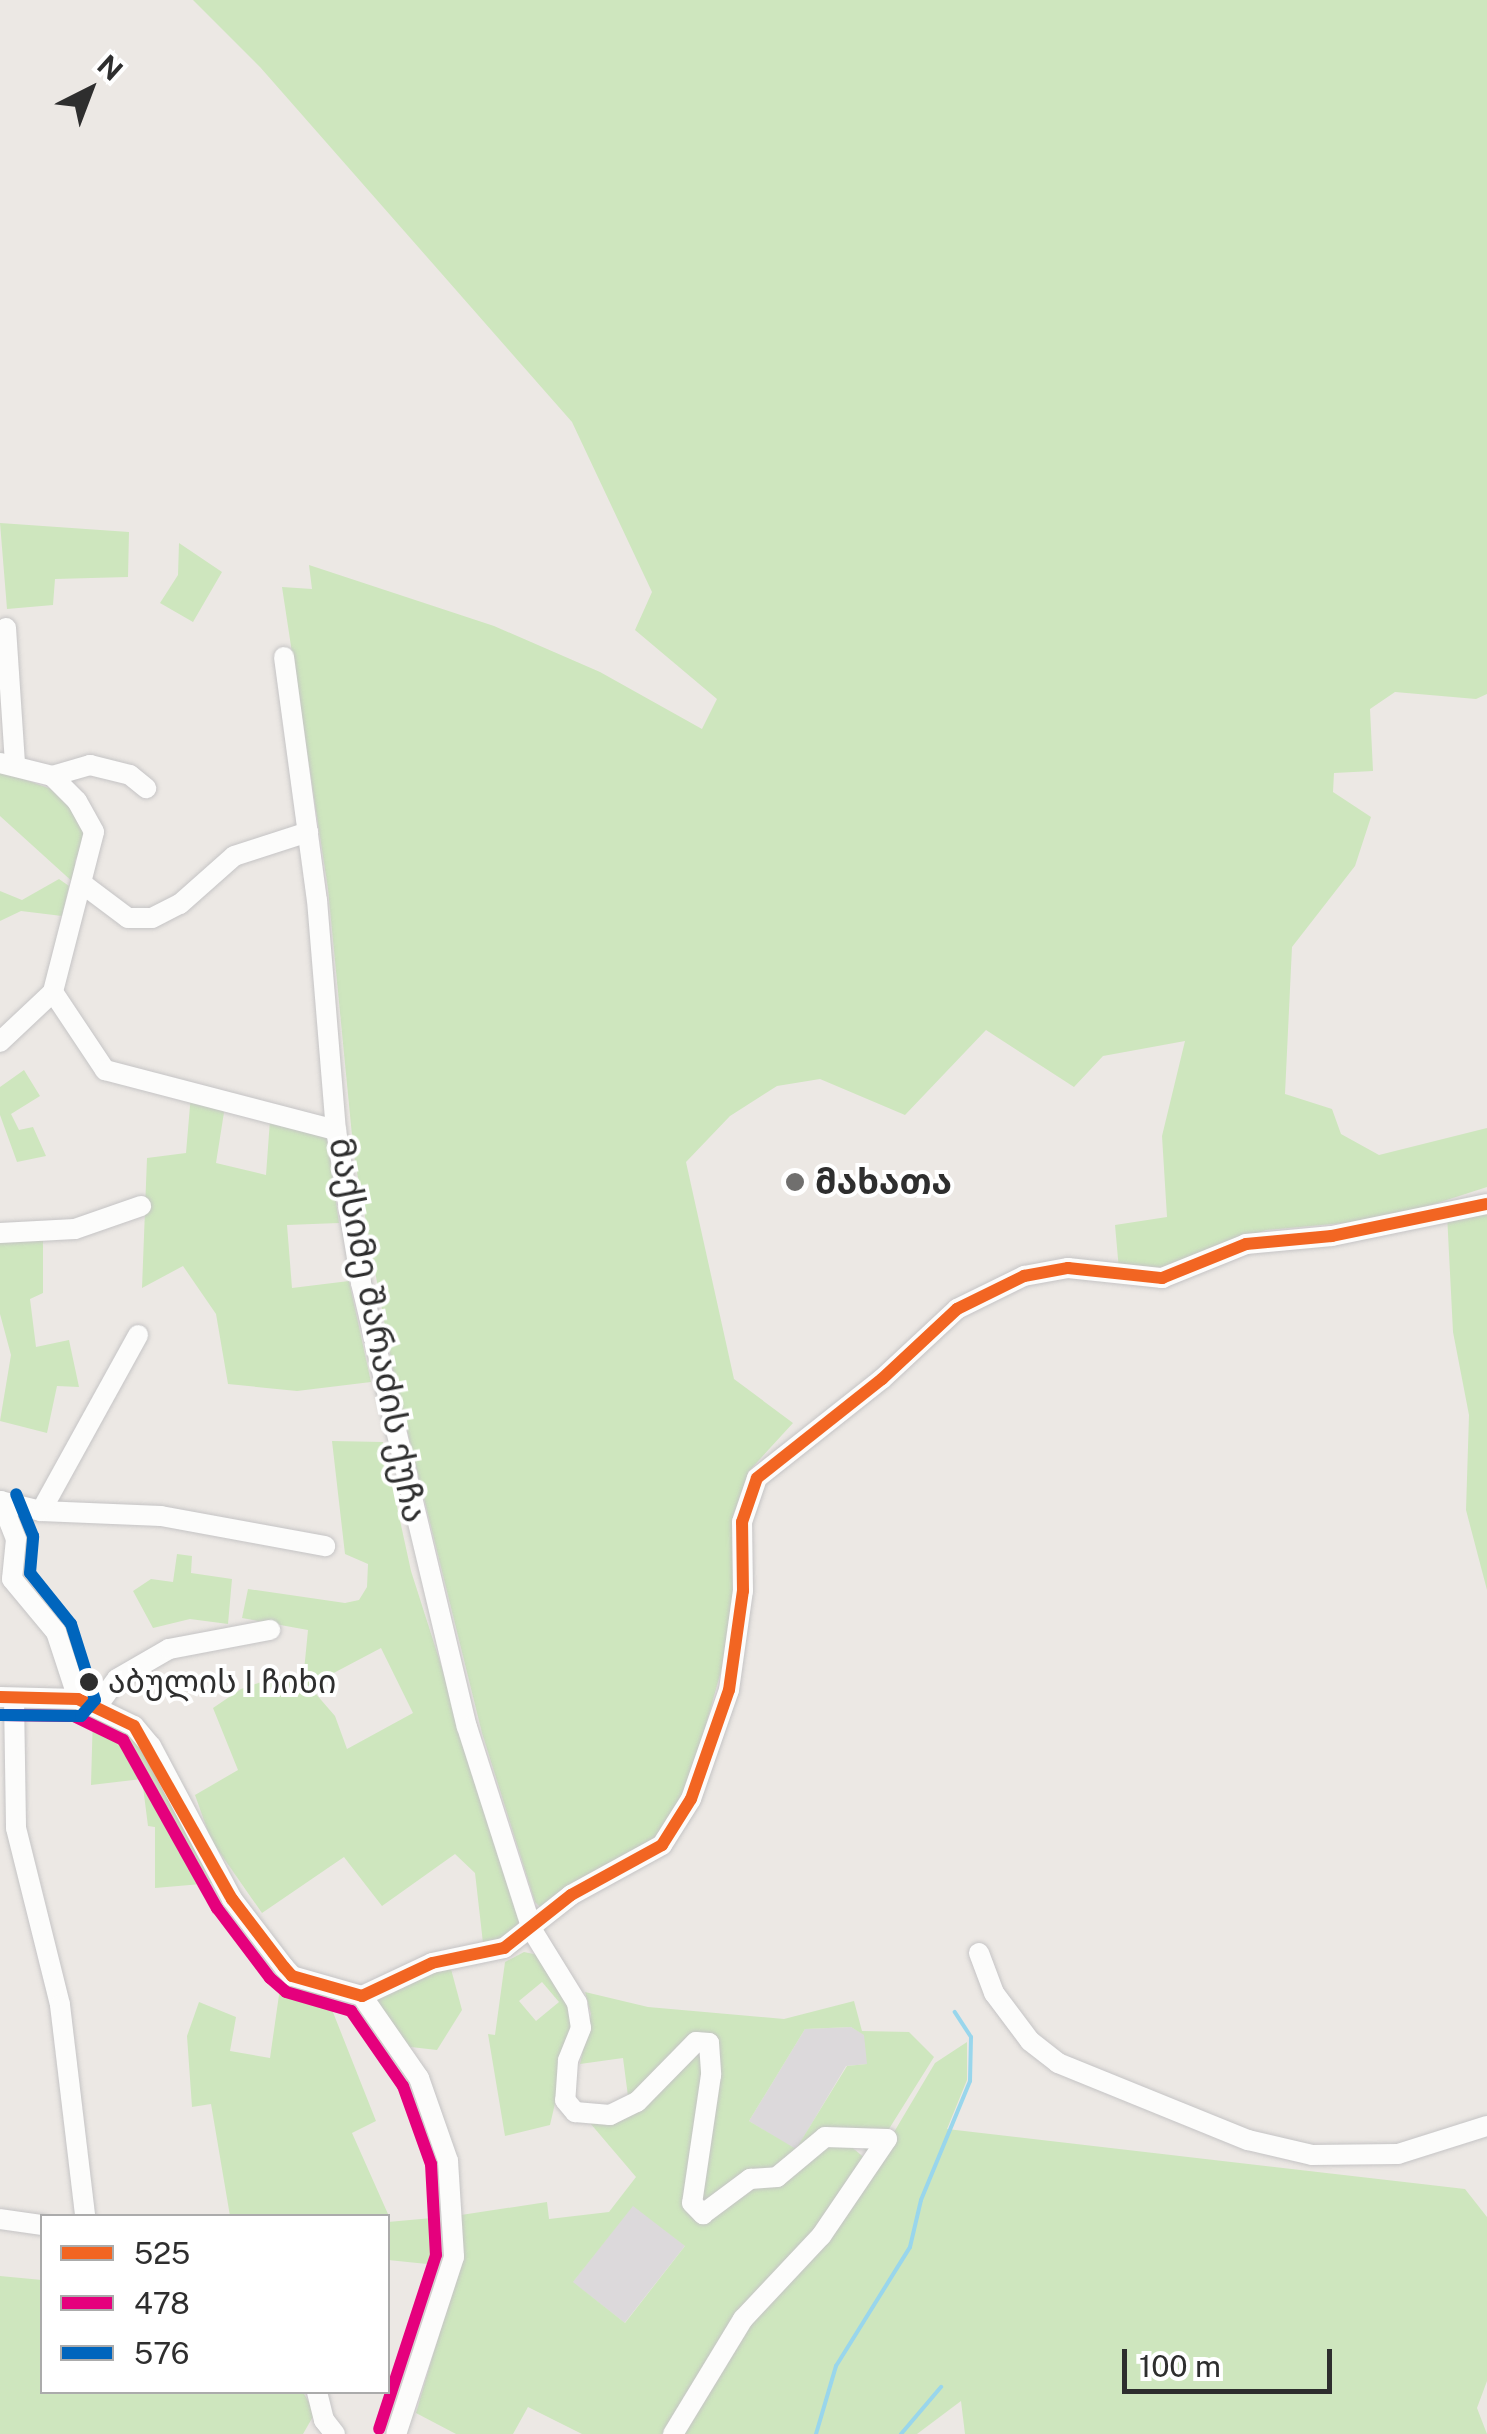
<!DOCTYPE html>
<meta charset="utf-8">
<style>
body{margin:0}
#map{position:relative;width:1487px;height:2434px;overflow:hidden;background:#ece8e4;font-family:"Public Sans","Noto Sans Georgian",sans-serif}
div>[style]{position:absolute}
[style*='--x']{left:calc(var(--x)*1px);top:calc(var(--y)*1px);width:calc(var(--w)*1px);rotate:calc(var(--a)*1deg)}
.industrial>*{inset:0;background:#dcd9db;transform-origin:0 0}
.green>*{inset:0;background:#cee6be}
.stream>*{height:4px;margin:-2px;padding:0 2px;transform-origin:2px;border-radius:2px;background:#99d6ec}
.roads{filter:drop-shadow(0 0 2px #c5c4c5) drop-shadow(0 0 2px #c5c4c5)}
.minor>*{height:20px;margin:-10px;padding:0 10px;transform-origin:10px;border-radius:10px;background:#fcfcfb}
.bus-1>*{height:12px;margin:-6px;padding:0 6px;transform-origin:6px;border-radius:6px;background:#f26522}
.bus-2>*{height:12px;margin:-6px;padding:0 6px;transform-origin:6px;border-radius:6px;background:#e5007d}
.bus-3>*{height:12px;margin:-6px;padding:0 6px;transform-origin:6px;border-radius:6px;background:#0065bd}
.dots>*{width:28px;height:28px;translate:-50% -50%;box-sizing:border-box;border:5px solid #fff;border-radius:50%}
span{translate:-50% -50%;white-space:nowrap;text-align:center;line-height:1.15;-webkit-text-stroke:8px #fff;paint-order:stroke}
.bus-label{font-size:32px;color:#2e2e2e}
.left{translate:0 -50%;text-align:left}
.poi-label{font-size:35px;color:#2e2e2e;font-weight:700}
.street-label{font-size:35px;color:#2e2e2e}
.legend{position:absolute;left:40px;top:2214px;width:350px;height:180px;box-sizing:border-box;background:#fff;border:2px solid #ababab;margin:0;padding:12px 18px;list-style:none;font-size:30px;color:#2e2e2e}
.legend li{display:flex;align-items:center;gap:20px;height:50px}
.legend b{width:50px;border:2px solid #ababab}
.north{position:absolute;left:40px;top:40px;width:100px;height:100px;-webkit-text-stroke:8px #fff;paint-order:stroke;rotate:42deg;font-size:28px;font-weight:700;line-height:40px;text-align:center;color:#2e2e2e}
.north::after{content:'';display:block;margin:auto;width:35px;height:45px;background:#2e2e2e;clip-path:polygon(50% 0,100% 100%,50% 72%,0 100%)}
.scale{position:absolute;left:1122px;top:2349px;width:210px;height:45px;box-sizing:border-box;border:5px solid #2e2e2e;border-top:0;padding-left:12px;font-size:30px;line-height:35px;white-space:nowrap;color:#2e2e2e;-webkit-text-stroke:8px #fff;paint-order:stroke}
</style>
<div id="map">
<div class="industrial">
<i style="clip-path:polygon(851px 2027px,865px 2035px,868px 2064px,846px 2066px,796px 2150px,749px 2121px,805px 2029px)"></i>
<i style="left:633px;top:2205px;width:66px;height:98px;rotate:38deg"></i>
</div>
<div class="green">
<i style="clip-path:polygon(193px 0,1487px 0,1487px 694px,1476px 699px,1395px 692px,1370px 709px,1373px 771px,1334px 773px,1333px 792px,1371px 817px,1355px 866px,1292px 947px,1285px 1094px,1332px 1109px,1341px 1134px,1379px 1155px,1487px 1128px,1487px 1187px,1388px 1219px,1266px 1230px,1168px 1267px,1119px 1270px,1115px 1225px,1167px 1217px,1162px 1136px,1185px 1041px,1103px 1056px,1074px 1087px,986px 1030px,905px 1115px,820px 1079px,777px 1086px,730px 1116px,686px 1162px,734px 1379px,793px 1423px,749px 1471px,733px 1516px,734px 1625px,687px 1792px,661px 1834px,627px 1863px,583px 1877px,543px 1910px,535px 1902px,482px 1733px,395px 1381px,354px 1156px,328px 889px,282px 587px,312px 589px,309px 565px,494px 626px,600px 672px,702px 729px,717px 699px,635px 630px,652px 592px,572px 422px,260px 67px)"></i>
<i style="clip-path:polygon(0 523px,129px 532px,128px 577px,55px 579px,53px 605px,7px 609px)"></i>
<i style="clip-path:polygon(179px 543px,222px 572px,193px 622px,160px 603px,178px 575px)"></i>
<i style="clip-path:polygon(0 771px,60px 792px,88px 831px,75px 861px,75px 884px,0 816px)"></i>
<i style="clip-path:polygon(59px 879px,69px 886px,62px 916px,21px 911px,0 921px,0 891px,22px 900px)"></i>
<i style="clip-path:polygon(24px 1070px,40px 1096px,11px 1114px,19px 1130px,33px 1127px,46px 1156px,17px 1162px,0 1115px,0 1087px)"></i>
<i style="clip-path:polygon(191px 1094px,225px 1106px,216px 1163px,266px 1175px,270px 1120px,327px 1138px,339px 1223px,287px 1225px,292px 1288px,349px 1281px,371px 1382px,297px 1391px,228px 1384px,216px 1314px,183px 1266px,142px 1288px,147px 1158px,186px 1153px)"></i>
<i style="clip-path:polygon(1487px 1204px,1487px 1590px,1466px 1510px,1469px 1415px,1453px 1332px,1447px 1214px)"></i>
<i style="clip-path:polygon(43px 1234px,43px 1293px,30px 1299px,36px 1347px,69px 1340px,79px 1387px,57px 1386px,47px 1433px,0 1421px,11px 1355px,0 1314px,0 1237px)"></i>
<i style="clip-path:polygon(evenodd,332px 1441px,383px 1442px,411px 1571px,516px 1900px,521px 1921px,501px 1944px,483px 1943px,475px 1873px,455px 1854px,382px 1906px,344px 1857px,262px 1913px,211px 1840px,195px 1795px,238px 1770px,213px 1708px,241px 1689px,287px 1673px,303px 1681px,308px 1630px,242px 1618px,248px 1589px,345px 1603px,359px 1600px,367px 1587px,368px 1564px,345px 1554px,332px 1441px,381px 1648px,413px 1713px,347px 1749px,335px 1716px,309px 1686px,381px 1648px)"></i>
<i style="clip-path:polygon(177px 1554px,192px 1556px,191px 1573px,232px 1579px,228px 1624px,190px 1619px,153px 1628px,133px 1591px,151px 1579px,173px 1582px)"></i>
<i style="clip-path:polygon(93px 1713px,128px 1734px,149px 1758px,213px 1883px,155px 1888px,155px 1827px,148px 1826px,142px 1779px,91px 1785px)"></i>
<i style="clip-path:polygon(evenodd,524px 1952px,538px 1955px,576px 2013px,550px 2125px,505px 2136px,488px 2034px,495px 2035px,505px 1962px,524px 1952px,542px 1982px,559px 2002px,536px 2021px,519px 2001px,542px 1982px)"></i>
<i style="clip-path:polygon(451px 1969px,462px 2010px,437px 2050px,402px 2046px,376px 2000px,435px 1970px)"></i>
<i style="clip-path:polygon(281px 1981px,325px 1992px,376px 2121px,352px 2133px,388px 2214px,230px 2216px,211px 2104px,192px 2107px,187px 2036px,199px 2002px,236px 2017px,230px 2051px,270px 2058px)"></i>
<i style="clip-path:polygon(evenodd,585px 1992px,648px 2007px,784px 2019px,854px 2001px,862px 2031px,909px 2032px,934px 2057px,872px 2156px,843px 2131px,701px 2212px,703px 2037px,629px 2104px,623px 2058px,580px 2064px,591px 2014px,585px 1992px,851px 2027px,864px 2035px,867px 2064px,847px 2066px,796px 2149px,749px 2121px,805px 2029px,851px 2027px)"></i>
<i style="clip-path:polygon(967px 2042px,967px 2080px,947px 2129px,1465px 2189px,1487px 2217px,1487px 2381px,1477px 2408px,1487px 2434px,965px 2434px,961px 2401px,917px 2434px,678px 2434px,725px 2359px,881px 2154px,935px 2063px)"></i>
<i style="clip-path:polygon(evenodd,704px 2045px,687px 2205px,694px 2220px,714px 2217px,746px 2189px,842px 2139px,867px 2160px,669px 2434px,582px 2434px,528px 2407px,513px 2434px,456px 2434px,416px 2413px,460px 2263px,461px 2215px,547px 2202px,549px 2219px,609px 2212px,636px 2177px,590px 2123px,704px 2045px,633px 2206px,685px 2246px,625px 2323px,573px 2282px,633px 2206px)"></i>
<i style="clip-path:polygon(432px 2218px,437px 2265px,388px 2260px,388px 2222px)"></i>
<i style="clip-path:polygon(0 2276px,42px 2280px,42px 2392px,303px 2392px,315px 2413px,303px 2434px,0 2434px)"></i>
</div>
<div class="stream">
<i style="--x:816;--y:2434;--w:71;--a:-73.6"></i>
<i style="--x:836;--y:2366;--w:140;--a:-58.1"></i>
<i style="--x:910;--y:2247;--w:48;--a:-76.8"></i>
<i style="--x:921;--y:2200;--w:129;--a:-67.6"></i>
<i style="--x:970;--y:2081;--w:44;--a:-88.7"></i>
<i style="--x:971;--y:2037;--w:30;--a:-123"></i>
<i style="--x:901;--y:2434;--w:62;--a:-49.6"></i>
</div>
<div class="roads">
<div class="minor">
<i style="--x:6;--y:628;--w:134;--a:86.2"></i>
<i style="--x:284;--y:657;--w:245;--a:82.3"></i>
<i style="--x:317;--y:900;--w:231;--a:85.3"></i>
<i style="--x:336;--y:1130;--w:155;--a:80.7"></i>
<i style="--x:361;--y:1283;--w:456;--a:76.6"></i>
<i style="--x:467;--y:1727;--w:213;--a:72.2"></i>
<i style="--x:532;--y:1930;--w:86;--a:58.3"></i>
<i style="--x:577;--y:2003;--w:25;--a:81"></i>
<i style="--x:581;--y:2028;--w:35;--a:112"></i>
<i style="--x:568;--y:2061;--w:39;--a:94"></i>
<i style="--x:565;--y:2100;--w:16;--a:50"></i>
<i style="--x:575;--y:2112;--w:35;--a:5"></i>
<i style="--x:610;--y:2115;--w:30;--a:-26"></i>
<i style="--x:637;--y:2102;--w:84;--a:-45.5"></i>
<i style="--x:696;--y:2042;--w:13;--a:4"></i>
<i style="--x:709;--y:2043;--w:32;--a:86"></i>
<i style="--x:711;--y:2075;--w:129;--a:98.4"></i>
<i style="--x:692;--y:2203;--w:16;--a:45"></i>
<i style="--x:703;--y:2214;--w:59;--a:-36.7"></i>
<i style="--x:750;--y:2179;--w:27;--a:-4"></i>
<i style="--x:777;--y:2177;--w:62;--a:-39.8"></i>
<i style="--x:825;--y:2137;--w:62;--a:1.8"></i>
<i style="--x:887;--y:2139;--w:117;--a:124.2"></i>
<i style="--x:821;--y:2236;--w:114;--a:133.2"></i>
<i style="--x:743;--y:2319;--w:135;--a:121.3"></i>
<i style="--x:0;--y:763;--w:54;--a:14"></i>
<i style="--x:52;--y:776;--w:35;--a:45"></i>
<i style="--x:77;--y:801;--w:35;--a:61"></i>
<i style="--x:94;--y:832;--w:165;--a:104.4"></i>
<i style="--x:53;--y:992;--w:73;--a:136.7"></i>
<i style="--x:52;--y:776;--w:40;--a:-16"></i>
<i style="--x:90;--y:765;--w:41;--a:14"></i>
<i style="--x:130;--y:775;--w:21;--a:39"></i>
<i style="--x:84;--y:885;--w:55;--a:36.9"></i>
<i style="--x:128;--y:918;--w:24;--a:0"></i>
<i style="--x:152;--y:918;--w:31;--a:-27"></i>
<i style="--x:180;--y:904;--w:72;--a:-41.6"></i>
<i style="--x:234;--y:856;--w:78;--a:-18"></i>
<i style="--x:53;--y:992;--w:94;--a:56.3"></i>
<i style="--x:105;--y:1070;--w:239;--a:14.6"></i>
<i style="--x:0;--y:1233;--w:75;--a:-3.1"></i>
<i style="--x:75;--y:1229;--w:70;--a:-19.2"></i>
<i style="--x:0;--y:1501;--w:42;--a:13.7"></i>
<i style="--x:41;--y:1511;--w:120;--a:2.4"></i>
<i style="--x:161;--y:1516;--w:167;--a:10.4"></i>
<i style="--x:1;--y:1501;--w:41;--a:68.5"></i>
<i style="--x:16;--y:1539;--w:40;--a:95.7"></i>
<i style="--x:12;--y:1579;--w:69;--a:50.3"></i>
<i style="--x:56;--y:1632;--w:71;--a:71.8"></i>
<i style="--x:41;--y:1511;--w:201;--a:-61.1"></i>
<i style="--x:0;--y:1697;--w:78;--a:1.5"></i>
<i style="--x:78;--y:1699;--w:62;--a:25.7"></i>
<i style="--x:134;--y:1726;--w:26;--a:50"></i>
<i style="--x:151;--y:1746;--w:173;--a:62.1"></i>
<i style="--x:232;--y:1899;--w:86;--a:52.6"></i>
<i style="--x:284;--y:1967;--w:12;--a:48"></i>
<i style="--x:292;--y:1976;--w:73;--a:15.9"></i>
<i style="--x:362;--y:1996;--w:100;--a:55.2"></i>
<i style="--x:419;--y:2078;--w:88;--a:70.7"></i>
<i style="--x:448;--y:2161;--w:96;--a:86.4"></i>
<i style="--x:454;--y:2257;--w:186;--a:108.1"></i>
<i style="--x:14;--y:1698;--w:130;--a:89.1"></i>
<i style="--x:16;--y:1828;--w:182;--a:76"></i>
<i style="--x:60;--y:2005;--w:212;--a:83.2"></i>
<i style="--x:98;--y:1705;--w:32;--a:-54"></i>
<i style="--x:117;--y:1679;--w:60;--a:-30"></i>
<i style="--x:169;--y:1649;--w:103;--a:-10.7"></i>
<i style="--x:979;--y:1953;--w:43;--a:69.4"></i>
<i style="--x:994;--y:1993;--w:60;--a:53.1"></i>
<i style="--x:1030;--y:2041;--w:36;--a:38"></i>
<i style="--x:1058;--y:2063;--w:205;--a:22.1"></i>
<i style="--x:1248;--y:2140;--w:66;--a:13.2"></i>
<i style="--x:1312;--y:2155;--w:86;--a:-0.7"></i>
<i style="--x:1398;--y:2154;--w:93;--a:-17.5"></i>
<i style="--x:362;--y:1996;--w:77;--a:-25.2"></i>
<i style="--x:432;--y:1963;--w:74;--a:-11.8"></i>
<i style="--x:504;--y:1948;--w:85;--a:-38.3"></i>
<i style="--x:571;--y:1895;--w:104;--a:-28.8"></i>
<i style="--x:662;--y:1845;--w:54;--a:-57.8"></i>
<i style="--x:691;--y:1799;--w:115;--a:-70.8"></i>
<i style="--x:729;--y:1690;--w:100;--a:-82"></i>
<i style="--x:743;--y:1591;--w:69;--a:-90.8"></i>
<i style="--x:742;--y:1522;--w:46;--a:-71.2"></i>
<i style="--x:757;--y:1478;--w:159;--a:-38.4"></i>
<i style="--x:882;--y:1379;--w:103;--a:-43"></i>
<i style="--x:957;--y:1309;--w:75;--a:-26.2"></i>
<i style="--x:1024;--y:1276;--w:45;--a:-10.3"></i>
<i style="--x:1068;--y:1268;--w:95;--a:6.1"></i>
<i style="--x:1162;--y:1278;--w:91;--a:-22"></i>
<i style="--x:1246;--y:1244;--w:86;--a:-5.3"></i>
<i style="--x:1332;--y:1236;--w:158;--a:-11.7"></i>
<i style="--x:0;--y:2219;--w:42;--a:8.1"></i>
<i style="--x:317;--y:2392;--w:29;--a:76"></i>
<i style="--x:324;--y:2420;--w:18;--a:52"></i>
</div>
</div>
<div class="bus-1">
<i style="--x:0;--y:1697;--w:78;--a:1.5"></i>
<i style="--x:78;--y:1699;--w:62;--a:25.7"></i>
<i style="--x:134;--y:1726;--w:199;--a:60.5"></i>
<i style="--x:232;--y:1899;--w:86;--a:52.6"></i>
<i style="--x:284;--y:1967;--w:12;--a:48"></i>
<i style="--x:292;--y:1976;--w:73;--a:15.9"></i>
<i style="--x:362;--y:1996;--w:77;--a:-25.2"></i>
<i style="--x:432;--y:1963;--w:74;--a:-11.8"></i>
<i style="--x:504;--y:1948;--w:85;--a:-38.3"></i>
<i style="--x:571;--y:1895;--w:104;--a:-28.8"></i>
<i style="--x:662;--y:1845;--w:54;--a:-57.8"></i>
<i style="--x:691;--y:1799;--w:115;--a:-70.8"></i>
<i style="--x:729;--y:1690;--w:100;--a:-82"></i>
<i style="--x:743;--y:1591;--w:69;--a:-90.8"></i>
<i style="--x:742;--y:1522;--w:46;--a:-71.2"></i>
<i style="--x:757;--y:1478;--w:159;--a:-38.4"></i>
<i style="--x:882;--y:1379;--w:103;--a:-43"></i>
<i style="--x:957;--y:1309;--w:75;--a:-26.2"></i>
<i style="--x:1024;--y:1276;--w:45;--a:-10.3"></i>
<i style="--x:1068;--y:1268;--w:95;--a:6.1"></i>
<i style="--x:1162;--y:1278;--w:91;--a:-22"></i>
<i style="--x:1246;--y:1244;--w:86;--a:-5.3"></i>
<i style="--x:1332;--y:1236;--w:158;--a:-11.7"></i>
</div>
<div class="bus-2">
<i style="--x:0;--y:1715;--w:74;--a:0.8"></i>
<i style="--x:74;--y:1716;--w:55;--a:26.1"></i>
<i style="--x:123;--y:1740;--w:193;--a:60.8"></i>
<i style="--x:217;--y:1908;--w:88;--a:52.9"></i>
<i style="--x:270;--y:1978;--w:21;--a:41"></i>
<i style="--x:286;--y:1992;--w:68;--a:16.3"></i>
<i style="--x:351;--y:2011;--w:91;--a:55.3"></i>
<i style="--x:403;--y:2086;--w:83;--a:70.3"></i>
<i style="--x:431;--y:2164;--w:91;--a:86.9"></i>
<i style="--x:436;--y:2255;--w:183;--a:108.1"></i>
</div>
<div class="bus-3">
<i style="--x:0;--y:1715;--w:81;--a:0.7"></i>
<i style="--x:81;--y:1716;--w:21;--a:-49"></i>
<i style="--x:95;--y:1700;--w:80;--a:-107.5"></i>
<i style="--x:71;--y:1624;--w:65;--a:-128.8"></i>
<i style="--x:30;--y:1573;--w:37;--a:-85"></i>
<i style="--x:33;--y:1536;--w:45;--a:-112"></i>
</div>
<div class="dots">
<i style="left:795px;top:1182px;background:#706f6e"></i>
<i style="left:89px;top:1682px;background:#2e2e2e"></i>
</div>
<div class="bus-label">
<span class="left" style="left:108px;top:1682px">აბულის I ჩიხი</span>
</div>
<div class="poi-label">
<span class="left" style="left:815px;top:1182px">მახათა</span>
</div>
<div class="street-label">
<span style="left:378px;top:1330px;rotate:79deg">მაქსიმე შარაძის ქუჩა</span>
</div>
<ul class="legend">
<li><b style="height:12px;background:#f26522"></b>525</li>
<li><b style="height:12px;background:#e5007d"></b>478</li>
<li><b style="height:12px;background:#0065bd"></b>576</li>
</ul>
<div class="north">N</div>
<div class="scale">100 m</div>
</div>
